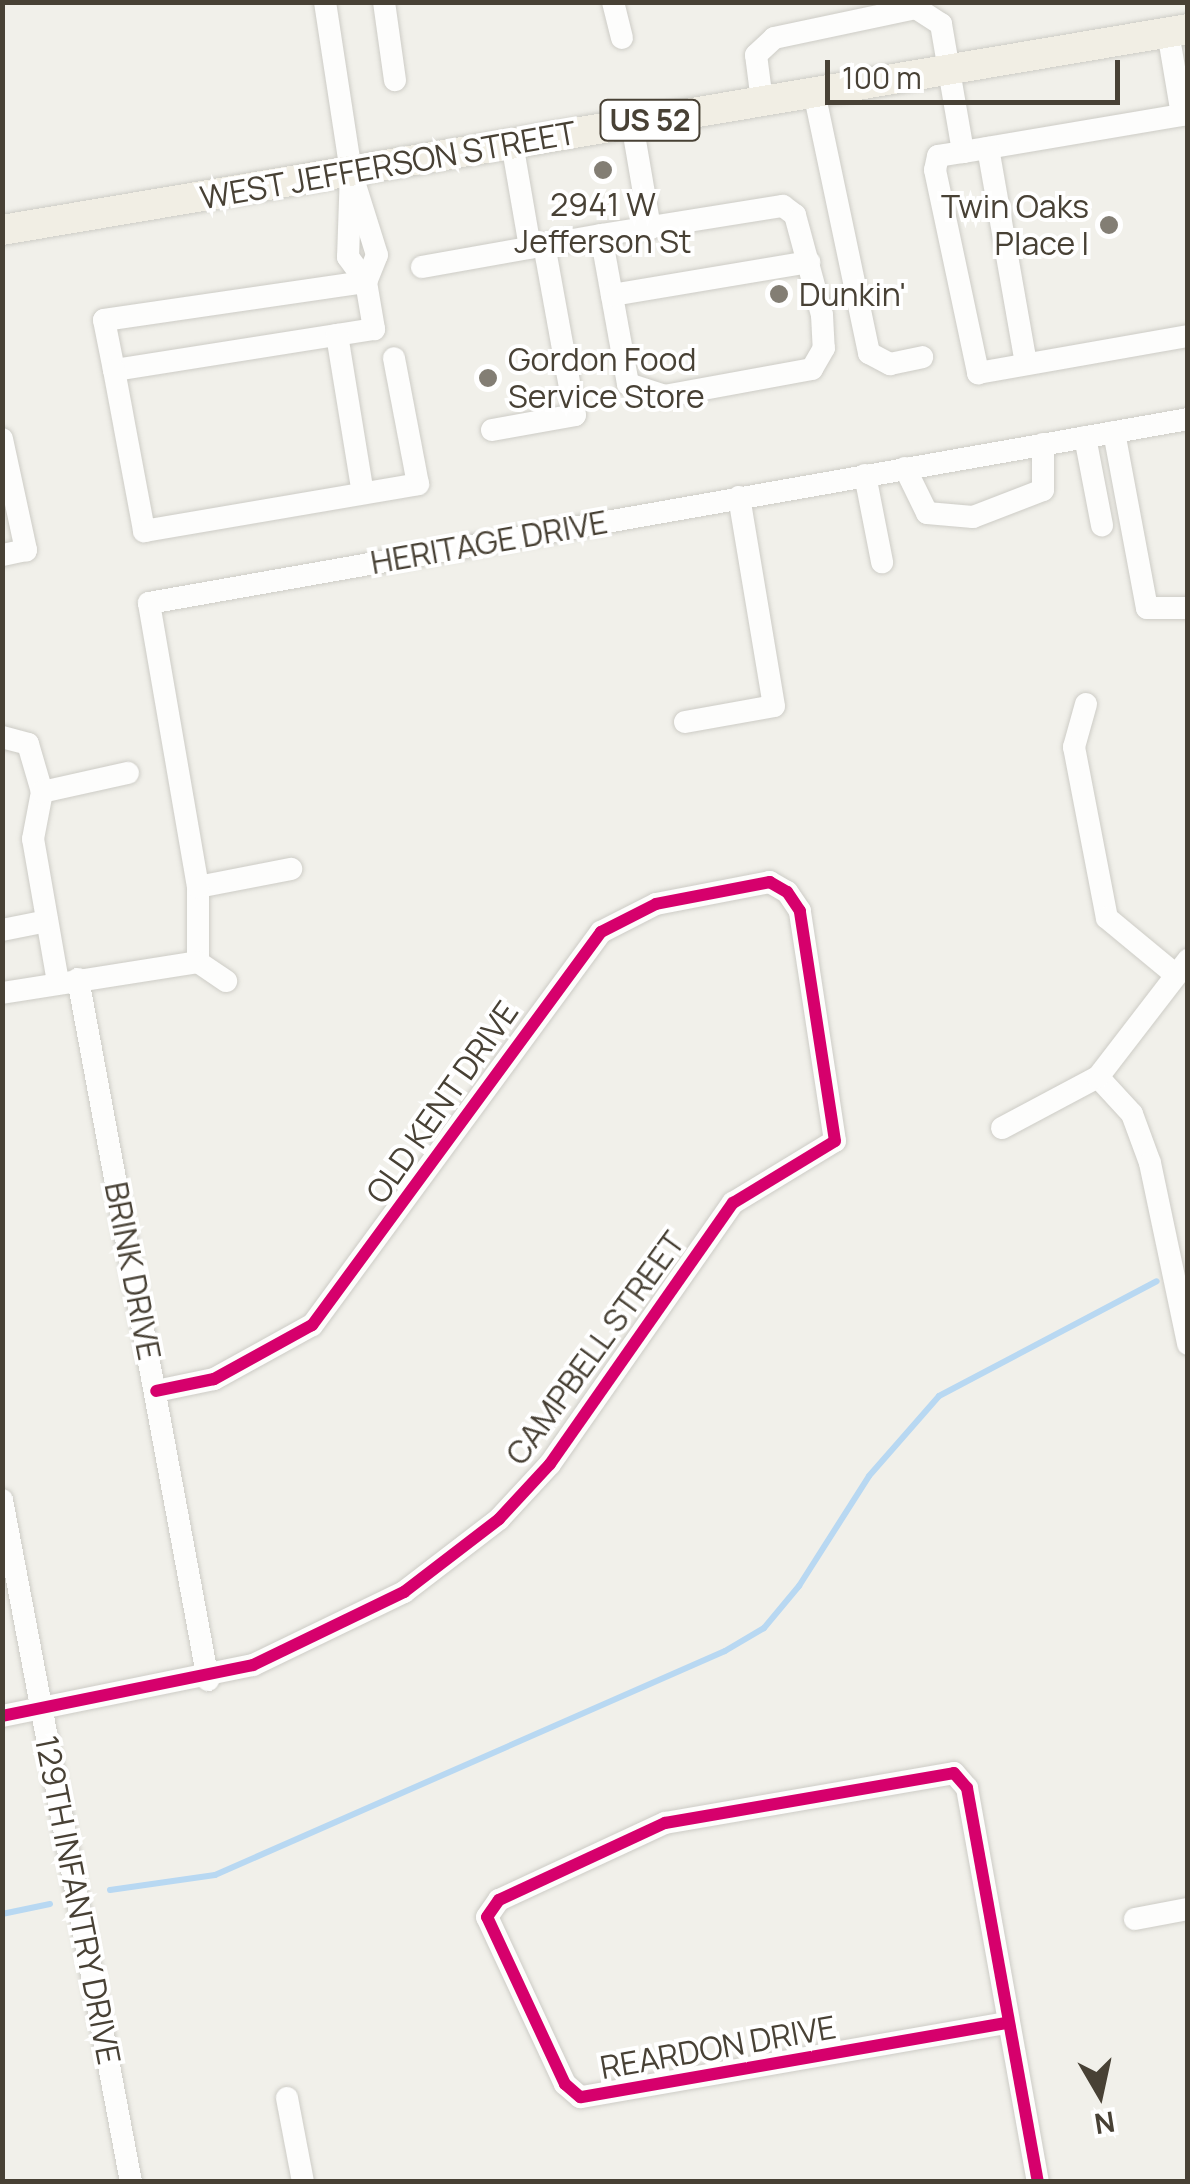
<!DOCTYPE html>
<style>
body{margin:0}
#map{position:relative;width:1190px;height:2184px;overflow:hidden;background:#f1f0ea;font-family:Manrope,sans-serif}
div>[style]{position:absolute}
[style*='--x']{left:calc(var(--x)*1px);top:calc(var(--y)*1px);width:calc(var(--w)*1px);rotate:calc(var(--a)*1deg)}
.stream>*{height:6px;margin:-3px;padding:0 3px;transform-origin:3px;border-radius:3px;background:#b8d8f2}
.roads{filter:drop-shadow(0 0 2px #cdccc6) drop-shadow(0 0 2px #cdccc6)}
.minor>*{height:22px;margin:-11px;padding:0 11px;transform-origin:11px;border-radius:11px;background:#fdfdfc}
.major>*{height:30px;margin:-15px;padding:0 15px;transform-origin:15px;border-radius:15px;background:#f1eee4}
.cycleway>*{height:12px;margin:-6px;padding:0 6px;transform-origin:6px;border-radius:6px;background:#d6006c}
.dots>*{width:28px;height:28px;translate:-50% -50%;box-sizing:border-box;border:5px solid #fff;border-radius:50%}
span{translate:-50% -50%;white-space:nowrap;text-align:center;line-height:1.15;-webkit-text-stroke:8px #fff;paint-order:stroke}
.shield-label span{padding:2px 8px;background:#fff;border:2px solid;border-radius:8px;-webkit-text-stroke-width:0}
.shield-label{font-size:30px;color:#484135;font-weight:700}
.street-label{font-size:32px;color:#484135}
.poi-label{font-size:32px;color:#484135}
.right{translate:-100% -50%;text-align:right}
.left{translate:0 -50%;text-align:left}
.frame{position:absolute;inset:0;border:5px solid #484135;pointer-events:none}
.north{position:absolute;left:1050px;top:2044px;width:100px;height:100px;-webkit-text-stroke:8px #fff;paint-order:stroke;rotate:171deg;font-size:28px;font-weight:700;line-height:40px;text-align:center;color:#484135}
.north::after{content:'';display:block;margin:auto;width:35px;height:45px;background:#484135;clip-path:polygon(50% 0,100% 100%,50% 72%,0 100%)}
.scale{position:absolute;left:825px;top:60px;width:295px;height:45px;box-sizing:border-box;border:5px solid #484135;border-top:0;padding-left:12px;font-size:30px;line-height:35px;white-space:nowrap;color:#484135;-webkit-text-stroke:8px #fff;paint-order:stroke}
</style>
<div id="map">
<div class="stream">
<i style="--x:110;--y:1890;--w:106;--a:-8.1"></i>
<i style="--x:215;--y:1875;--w:557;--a:-23.71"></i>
<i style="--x:725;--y:1651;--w:45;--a:-30.5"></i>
<i style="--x:764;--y:1628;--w:55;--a:-50.2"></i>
<i style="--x:799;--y:1586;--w:130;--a:-57.5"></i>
<i style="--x:869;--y:1476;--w:106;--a:-48.8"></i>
<i style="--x:939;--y:1396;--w:246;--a:-27.8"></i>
<i style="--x:2;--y:1914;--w:49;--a:-11.8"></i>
</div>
<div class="roads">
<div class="minor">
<i style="--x:325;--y:2;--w:172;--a:81.3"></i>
<i style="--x:351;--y:172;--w:87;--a:72.6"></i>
<i style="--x:377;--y:255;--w:29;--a:112"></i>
<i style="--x:384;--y:2;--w:79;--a:82"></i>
<i style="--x:613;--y:2;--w:37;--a:76"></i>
<i style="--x:1168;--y:32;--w:84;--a:80.4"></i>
<i style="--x:814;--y:92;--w:267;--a:78.1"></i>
<i style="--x:869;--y:353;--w:24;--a:28"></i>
<i style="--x:890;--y:364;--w:33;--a:-12"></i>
<i style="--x:762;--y:101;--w:46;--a:-97.4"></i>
<i style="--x:756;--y:55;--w:25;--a:-43"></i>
<i style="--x:774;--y:38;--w:145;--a:-11.9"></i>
<i style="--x:916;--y:8;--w:30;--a:33"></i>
<i style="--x:941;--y:24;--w:130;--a:80.2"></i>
<i style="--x:963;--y:152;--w:228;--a:-9.6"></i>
<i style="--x:632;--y:123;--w:107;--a:80.3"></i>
<i style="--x:512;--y:143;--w:106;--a:80.2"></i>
<i style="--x:988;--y:148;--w:219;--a:80"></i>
<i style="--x:963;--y:152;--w:25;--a:171"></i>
<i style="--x:938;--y:156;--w:14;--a:102"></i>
<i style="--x:935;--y:170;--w:208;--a:78"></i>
<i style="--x:978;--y:373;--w:213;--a:-10"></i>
<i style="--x:351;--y:172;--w:85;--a:92"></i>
<i style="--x:348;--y:257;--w:31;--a:54"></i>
<i style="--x:366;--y:282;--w:48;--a:80.3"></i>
<i style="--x:374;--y:329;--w:263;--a:171"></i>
<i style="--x:114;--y:370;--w:51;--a:-101.3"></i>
<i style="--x:104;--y:320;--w:265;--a:-8.3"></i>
<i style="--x:783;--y:206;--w:15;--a:37"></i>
<i style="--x:795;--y:215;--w:104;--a:74.9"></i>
<i style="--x:822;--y:315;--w:33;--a:87"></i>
<i style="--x:824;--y:348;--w:24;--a:120"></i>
<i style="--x:812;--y:369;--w:149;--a:169.6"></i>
<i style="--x:665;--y:396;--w:39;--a:-162"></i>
<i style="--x:628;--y:384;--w:151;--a:-100.3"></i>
<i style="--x:601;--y:235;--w:184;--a:-9.1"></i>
<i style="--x:422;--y:267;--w:182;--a:-10.1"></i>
<i style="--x:612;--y:295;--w:200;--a:-9.5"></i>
<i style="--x:337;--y:335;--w:160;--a:80.7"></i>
<i style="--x:114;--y:370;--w:164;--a:79.4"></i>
<i style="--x:144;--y:531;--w:278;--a:-9.7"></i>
<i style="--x:418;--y:484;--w:128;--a:-100.8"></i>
<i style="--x:492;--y:430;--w:84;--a:-10.2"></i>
<i style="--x:575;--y:415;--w:173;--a:-100.3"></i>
<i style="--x:1114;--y:432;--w:179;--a:79.4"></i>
<i style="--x:1147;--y:608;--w:41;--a:0"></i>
<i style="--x:1085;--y:437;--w:90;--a:79.1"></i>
<i style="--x:2;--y:439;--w:114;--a:77.8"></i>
<i style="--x:26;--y:550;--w:25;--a:168"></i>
<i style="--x:905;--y:468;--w:50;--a:63.9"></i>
<i style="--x:927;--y:513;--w:46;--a:5"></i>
<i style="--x:973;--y:517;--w:75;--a:-21.1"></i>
<i style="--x:1043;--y:490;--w:46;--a:-90"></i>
<i style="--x:865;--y:475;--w:89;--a:78.9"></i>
<i style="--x:1086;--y:704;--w:45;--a:105.6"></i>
<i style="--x:1074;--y:747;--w:174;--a:79.1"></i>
<i style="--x:1107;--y:918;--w:89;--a:39.6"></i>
<i style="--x:685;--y:722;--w:90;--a:-10.2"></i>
<i style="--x:774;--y:706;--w:212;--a:-99.5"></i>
<i style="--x:2;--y:737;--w:27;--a:15"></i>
<i style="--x:28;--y:744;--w:50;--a:73.7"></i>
<i style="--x:198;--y:887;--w:95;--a:-11"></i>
<i style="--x:2;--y:930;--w:46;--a:-11.3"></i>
<i style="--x:198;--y:962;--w:75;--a:-90"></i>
<i style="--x:198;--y:887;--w:288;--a:-99.8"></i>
<i style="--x:149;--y:603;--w:1055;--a:-10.04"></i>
<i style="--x:78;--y:979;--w:713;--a:79.49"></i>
<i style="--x:58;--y:982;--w:145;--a:-99.9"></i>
<i style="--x:33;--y:839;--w:48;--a:-79.2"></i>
<i style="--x:42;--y:792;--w:88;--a:-12.5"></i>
<i style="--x:2;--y:993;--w:198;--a:-9"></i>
<i style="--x:198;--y:962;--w:34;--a:34"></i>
<i style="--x:1098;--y:1077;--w:50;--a:47.4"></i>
<i style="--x:1132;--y:1114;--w:52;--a:69.8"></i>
<i style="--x:1150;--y:1163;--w:185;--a:78.1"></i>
<i style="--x:1002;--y:1128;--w:109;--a:-28"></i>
<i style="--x:1098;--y:1077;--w:148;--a:-52.4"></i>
<i style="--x:2;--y:1500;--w:694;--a:79.29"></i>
<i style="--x:2;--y:1716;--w:256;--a:-11.5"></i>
<i style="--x:253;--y:1665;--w:168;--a:-25.8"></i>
<i style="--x:404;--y:1592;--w:120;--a:-37.5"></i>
<i style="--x:499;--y:1519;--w:75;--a:-47.2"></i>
<i style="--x:550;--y:1464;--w:319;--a:-55"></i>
<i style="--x:733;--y:1203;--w:119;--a:-31.3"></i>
<i style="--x:835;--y:1141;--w:233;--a:-98.7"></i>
<i style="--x:800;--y:911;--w:23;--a:-124"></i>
<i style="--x:787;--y:892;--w:20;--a:-150"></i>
<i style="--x:770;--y:882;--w:116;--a:169.1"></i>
<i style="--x:656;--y:904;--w:62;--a:153"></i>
<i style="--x:601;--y:932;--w:488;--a:126.3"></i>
<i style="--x:312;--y:1325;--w:112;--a:151.1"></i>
<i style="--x:214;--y:1379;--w:59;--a:168.3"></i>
<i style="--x:1135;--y:1919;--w:54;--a:-10.7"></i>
<i style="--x:1006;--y:2023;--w:432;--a:170.1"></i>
<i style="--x:580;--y:2097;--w:20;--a:-139"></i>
<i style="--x:565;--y:2084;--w:184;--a:-115"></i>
<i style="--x:487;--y:1917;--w:21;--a:-55"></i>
<i style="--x:499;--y:1900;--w:183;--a:-24.9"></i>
<i style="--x:665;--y:1823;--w:293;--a:-9.8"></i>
<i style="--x:954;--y:1773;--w:20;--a:49"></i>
<i style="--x:967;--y:1788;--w:400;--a:79.8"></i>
<i style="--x:287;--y:2098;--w:86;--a:79.2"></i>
</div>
<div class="major">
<i style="--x:2;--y:230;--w:1203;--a:-9.62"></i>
</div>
</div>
<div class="cycleway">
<i style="--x:2;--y:1716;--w:256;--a:-11.5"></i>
<i style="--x:253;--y:1665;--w:168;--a:-25.8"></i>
<i style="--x:404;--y:1592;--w:120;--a:-37.5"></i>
<i style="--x:499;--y:1519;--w:75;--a:-47.2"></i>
<i style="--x:550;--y:1464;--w:319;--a:-55"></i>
<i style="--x:733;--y:1203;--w:119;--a:-31.3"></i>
<i style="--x:835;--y:1141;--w:233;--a:-98.7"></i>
<i style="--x:800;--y:911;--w:23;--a:-124"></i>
<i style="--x:787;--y:892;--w:20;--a:-150"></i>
<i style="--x:770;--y:882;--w:116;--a:169.1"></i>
<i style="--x:656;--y:904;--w:62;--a:153"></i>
<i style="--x:601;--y:932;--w:488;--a:126.3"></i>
<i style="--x:312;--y:1325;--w:112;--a:151.1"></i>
<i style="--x:214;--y:1379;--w:59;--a:168.3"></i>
<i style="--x:1006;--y:2023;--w:432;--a:170.1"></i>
<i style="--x:580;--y:2097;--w:20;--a:-139"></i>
<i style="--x:565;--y:2084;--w:184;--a:-115"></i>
<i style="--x:487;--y:1917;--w:21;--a:-55"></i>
<i style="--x:499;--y:1900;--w:183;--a:-24.9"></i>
<i style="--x:665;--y:1823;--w:293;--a:-9.8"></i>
<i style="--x:954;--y:1773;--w:20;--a:49"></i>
<i style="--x:967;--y:1788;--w:400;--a:79.8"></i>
</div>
<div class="dots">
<i style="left:603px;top:170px;background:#837e74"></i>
<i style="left:1109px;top:225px;background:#837e74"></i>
<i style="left:779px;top:294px;background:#837e74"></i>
<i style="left:488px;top:378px;background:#837e74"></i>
</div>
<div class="shield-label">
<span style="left:650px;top:120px">US 52</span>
</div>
<div class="street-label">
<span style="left:388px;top:165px;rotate:-10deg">WEST JEFFERSON STREET</span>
<span style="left:489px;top:542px;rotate:-10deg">HERITAGE DRIVE</span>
<span style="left:442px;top:1102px;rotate:-55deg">OLD KENT DRIVE</span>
<span style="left:133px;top:1271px;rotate:79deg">BRINK DRIVE</span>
<span style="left:595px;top:1348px;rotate:-54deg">CAMPBELL STREET</span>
<span style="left:78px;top:1900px;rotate:79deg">129TH INFANTRY DRIVE</span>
<span style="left:718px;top:2047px;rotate:-10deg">REARDON DRIVE</span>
</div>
<div class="poi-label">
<span style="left:603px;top:223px">2941 W<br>Jefferson St</span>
<span class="right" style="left:1089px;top:225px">Twin Oaks<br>Place I</span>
<span class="left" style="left:799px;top:294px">Dunkin'</span>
<span class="left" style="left:508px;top:378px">Gordon Food<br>Service Store</span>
</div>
<div class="frame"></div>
<div class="north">N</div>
<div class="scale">100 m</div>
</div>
